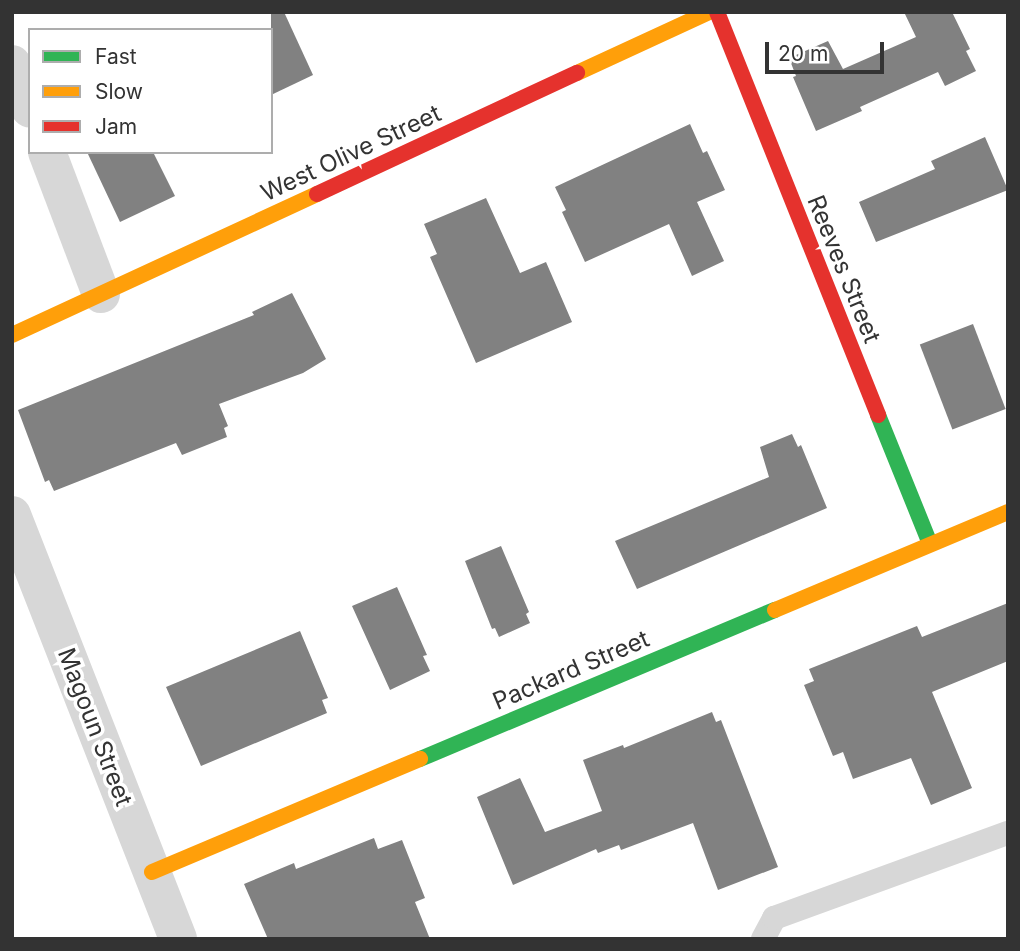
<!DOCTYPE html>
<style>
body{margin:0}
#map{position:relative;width:1020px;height:951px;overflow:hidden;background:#fff;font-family:Inter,sans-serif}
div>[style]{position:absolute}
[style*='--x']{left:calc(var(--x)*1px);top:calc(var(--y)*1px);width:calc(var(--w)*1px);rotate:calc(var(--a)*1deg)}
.building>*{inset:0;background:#818181;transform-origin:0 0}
.lane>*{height:24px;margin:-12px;padding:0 12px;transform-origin:12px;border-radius:12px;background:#d7d7d7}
.street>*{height:38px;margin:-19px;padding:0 19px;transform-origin:19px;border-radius:19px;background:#d7d7d7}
.fast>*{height:16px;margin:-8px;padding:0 8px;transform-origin:8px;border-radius:8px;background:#30b455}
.slow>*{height:16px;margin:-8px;padding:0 8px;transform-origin:8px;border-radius:8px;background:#ff9f0a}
.jam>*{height:16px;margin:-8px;padding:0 8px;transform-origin:8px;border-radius:8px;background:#e5322d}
span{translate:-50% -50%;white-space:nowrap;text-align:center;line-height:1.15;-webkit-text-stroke:7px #fff;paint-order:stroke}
.street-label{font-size:24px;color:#333}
.frame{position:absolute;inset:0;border:14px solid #333;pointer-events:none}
.legend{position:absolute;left:28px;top:28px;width:245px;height:126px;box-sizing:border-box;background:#fff;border:2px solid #adadad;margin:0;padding:9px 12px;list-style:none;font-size:21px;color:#333}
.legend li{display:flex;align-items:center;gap:14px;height:35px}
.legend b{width:35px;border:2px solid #adadad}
.scale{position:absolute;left:765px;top:42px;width:119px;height:32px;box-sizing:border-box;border:4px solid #333;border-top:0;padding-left:9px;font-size:21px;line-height:24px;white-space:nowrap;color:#333;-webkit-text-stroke:5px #fff;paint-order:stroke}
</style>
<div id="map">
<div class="building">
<i style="clip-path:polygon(271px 12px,284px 12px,313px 75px,271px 95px)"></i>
<i style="clip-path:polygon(904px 12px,952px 12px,970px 49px,966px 51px,976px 71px,945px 86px,938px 72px,860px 107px,862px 111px,816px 131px,793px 77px,796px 76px,789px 58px,828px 41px,843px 69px,916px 37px)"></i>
<i style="clip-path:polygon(690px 124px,703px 153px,707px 151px,725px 190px,697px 202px,724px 261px,692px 276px,669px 224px,585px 262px,562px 212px,566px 210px,555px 187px)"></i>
<i style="clip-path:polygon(985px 137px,1008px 190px,876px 242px,859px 202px,935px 169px,931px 161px)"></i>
<i style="clip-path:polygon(87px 152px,153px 152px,175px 196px,120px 222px)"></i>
<i style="clip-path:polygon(486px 198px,520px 273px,546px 262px,572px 322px,476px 363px,430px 257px,437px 254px,424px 224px)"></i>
<i style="clip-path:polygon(292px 293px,326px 359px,303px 373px,219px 404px,228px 426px,224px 428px,227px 437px,182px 455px,176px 443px,54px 491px,49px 480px,45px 482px,18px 410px,254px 315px,252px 312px)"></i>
<i style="left:973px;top:324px;width:91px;height:57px;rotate:69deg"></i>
<i style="clip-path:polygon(792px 434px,798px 447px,801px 445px,827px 508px,637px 589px,615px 541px,769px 477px,760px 447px)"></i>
<i style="clip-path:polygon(501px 546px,529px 612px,526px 614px,530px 623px,499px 637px,495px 628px,492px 629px,465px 561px)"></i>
<i style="clip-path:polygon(397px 587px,427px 655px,423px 656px,430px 671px,390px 690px,352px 606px)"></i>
<i style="clip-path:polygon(1008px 603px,1008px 661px,932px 692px,972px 788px,931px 805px,911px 758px,853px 779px,843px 752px,833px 756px,804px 685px,814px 681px,809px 669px,917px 626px,922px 637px)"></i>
<i style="clip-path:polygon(300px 631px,328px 698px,322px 700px,327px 713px,201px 766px,166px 687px)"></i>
<i style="clip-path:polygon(712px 712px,716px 722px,721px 720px,778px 867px,718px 890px,693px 823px,621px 850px,619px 845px,598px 853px,596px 849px,513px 885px,477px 797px,520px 778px,545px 832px,602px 811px,583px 760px,623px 745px,624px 748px)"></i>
<i style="clip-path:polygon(374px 838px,378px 849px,402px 840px,425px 898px,415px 902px,430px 939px,268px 939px,244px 884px,294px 863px,296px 869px)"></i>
</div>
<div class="lane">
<i style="--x:763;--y:939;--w:24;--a:-62"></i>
<i style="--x:774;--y:918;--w:249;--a:-20"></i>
</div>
<div class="street">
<i style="--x:12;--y:64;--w:48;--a:68.2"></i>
<i style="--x:47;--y:152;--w:152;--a:69.2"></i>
<i style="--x:12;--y:515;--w:455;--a:68.6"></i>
</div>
<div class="fast">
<i style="--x:878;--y:415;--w:139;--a:68"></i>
<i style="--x:420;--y:759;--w:385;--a:-22.8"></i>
</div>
<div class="slow">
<i style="--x:577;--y:73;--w:145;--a:-24.8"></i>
<i style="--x:12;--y:335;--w:336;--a:-24.8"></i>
<i style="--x:775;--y:610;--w:253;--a:-22.8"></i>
<i style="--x:152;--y:872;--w:291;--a:-22.9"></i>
</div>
<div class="jam">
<i style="--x:717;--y:12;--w:434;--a:68.2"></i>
<i style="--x:317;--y:194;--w:287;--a:-25"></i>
</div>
<div class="street-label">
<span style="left:351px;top:153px;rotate:-25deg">West Olive Street</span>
<span style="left:844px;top:269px;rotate:68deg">Reeves Street</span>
<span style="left:571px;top:670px;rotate:-23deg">Packard Street</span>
<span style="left:95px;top:727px;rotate:69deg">Magoun Street</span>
</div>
<div class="frame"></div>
<ul class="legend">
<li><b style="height:9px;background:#30b455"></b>Fast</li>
<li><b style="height:9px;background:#ff9f0a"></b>Slow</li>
<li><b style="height:9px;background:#e5322d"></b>Jam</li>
</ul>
<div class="scale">20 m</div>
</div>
